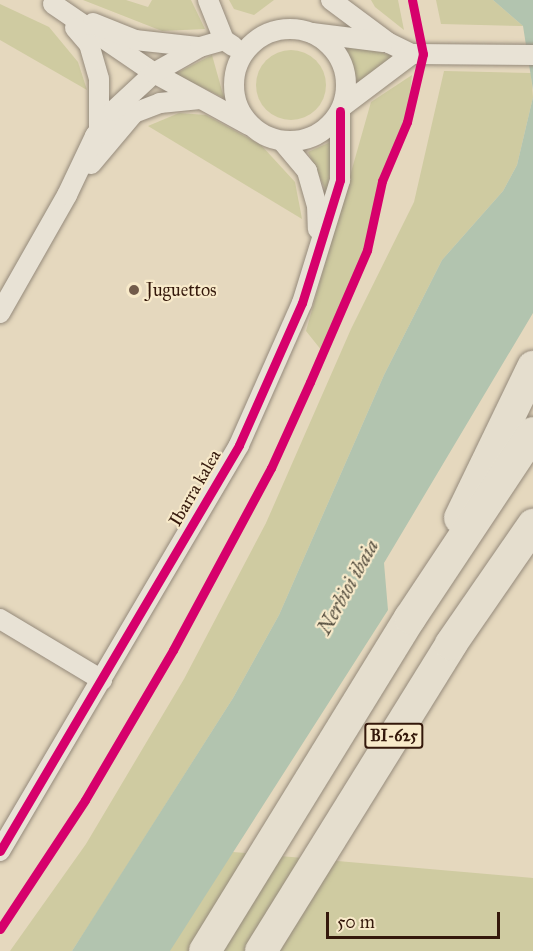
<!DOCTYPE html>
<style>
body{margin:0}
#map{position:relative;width:533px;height:951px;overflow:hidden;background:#e5d8be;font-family:"IM FELL Great Primer",serif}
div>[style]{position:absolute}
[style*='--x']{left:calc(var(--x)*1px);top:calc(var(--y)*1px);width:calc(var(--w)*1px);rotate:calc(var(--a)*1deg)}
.green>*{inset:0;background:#cfcba1}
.round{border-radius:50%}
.water>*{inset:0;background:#b2c4af}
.roads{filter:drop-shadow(0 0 2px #958a7b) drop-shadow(0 0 2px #958a7b)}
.street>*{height:20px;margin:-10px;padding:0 10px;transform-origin:10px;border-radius:10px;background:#e8e2d5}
.street>.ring{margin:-10px;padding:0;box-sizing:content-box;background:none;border:20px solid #e8e2d5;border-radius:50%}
.primary>*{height:32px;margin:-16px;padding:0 16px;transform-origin:16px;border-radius:16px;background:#e5dece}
.cycleway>*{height:9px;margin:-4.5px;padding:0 4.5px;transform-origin:4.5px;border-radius:4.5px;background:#d6006c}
.dots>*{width:16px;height:16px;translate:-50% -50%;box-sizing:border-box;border:3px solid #f8eaca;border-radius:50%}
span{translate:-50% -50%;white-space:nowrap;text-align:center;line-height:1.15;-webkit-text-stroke:4.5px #f8eaca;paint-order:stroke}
.shield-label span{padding:2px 4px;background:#f8eaca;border:2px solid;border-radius:4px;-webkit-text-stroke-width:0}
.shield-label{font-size:16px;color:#34180b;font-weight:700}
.poi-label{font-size:18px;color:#34180b}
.left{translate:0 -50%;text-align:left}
.street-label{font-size:18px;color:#34180b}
.water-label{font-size:20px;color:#585142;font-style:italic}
.scale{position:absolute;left:326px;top:912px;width:174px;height:27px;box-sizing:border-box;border:3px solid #34180b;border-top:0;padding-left:8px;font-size:18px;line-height:21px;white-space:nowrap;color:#34180b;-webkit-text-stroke:4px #f8eaca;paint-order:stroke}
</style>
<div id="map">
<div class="green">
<i style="clip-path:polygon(83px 0,126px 0,148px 7px,152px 0,191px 0,205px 29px,162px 31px)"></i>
<i style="clip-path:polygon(229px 0,274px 0,254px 15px,234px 9px)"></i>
<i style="clip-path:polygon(371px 0,398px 0,404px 30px,375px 7px)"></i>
<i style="clip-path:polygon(436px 0,493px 0,523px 26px,441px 24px)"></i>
<i style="clip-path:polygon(0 4px,49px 27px,78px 62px,87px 90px,0 40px)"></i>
<i style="clip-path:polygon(345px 43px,402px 58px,358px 84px)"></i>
<i class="round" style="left:256px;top:50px;width:70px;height:70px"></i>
<i style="clip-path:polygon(212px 55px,224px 98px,175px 74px)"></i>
<i style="clip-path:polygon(444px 71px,531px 73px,533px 97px,517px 165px,503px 191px,442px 260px,384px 375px,279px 615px,233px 698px,96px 914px,72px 951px,10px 951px,86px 844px,184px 679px,266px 523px,351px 329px,414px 202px)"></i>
<i style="clip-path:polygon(412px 75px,407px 122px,382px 181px,367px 250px,322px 351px,306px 331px,371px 102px)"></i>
<i style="clip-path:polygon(179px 113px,206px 115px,261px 145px,295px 182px,302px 219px,148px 126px)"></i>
<i style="clip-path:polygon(333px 141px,327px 193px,308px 152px)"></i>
<i style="clip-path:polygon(188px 848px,533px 878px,533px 951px,102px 951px)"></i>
</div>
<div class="water">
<i style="clip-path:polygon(493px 0,533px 0,533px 90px,523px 26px)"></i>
<i style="clip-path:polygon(533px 97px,533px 313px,384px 563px,388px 610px,170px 951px,72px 951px,233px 698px,279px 615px,384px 375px,442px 260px,503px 191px,517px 165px)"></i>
</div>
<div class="roads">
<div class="street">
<i style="--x:208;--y:0;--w:43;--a:68.2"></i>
<i style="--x:224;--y:40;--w:11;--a:34"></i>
<i style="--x:331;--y:0;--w:72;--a:36.6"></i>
<i style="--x:389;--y:43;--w:25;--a:26"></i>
<i style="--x:412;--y:54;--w:121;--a:0.5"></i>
<i style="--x:53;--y:4;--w:122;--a:34.3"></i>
<i style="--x:154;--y:73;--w:108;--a:28.7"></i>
<i style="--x:93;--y:23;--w:45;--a:22"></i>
<i style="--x:135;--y:40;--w:63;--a:6.3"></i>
<i style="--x:75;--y:28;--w:21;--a:49"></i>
<i style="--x:89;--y:44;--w:36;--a:74"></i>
<i style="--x:99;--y:79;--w:50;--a:90"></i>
<i class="ring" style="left:234px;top:29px;width:92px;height:92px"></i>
<i style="--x:312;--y:33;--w:72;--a:7.2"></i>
<i style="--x:343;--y:106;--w:86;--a:-37"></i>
<i style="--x:282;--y:141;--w:39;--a:50"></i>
<i style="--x:307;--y:171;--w:35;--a:74"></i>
<i style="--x:317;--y:205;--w:24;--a:88"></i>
<i style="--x:91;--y:164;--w:67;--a:-49.9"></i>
<i style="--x:134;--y:113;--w:28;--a:-21"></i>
<i style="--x:160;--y:103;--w:40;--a:-5.7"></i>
<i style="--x:0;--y:313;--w:136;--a:-60.4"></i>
<i style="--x:67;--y:195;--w:65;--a:-64.6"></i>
<i style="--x:95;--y:136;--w:31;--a:-54"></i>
<i style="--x:113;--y:111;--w:56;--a:-42.8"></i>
<i style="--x:154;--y:73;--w:53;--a:-29.5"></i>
<i style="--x:200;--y:47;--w:25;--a:-16"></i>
<i style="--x:0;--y:619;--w:119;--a:30.9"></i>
<i style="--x:0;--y:851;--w:471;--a:-59.5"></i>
<i style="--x:239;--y:445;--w:155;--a:-66.1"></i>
<i style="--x:302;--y:303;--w:129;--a:-72.8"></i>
<i style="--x:340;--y:180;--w:69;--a:-90"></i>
</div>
<div class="primary">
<i style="--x:460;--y:518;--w:168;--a:-64.2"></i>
<i style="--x:205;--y:951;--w:391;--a:-58.4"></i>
<i style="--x:410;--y:618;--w:222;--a:-56.4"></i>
<i style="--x:261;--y:951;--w:361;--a:-58.2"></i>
<i style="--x:451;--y:644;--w:145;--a:-55.4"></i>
</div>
</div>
<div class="cycleway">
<i style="--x:0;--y:851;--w:471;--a:-59.5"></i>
<i style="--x:239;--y:445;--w:155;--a:-66.1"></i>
<i style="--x:302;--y:303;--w:129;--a:-72.8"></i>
<i style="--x:340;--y:180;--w:69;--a:-90"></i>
<i style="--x:0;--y:929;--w:154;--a:-56.6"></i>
<i style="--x:85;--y:800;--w:174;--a:-59.6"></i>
<i style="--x:173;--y:650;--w:207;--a:-61.7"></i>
<i style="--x:271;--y:468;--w:94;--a:-65.6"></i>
<i style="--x:310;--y:382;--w:144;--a:-66.6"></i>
<i style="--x:367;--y:250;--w:71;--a:-77.7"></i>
<i style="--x:382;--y:181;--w:64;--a:-67"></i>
<i style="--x:407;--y:122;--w:70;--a:-76.8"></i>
<i style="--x:423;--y:54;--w:55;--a:-101.5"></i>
</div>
<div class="dots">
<i style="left:134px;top:290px;background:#725b4a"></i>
</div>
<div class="shield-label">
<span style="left:394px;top:736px">BI-625</span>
</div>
<div class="poi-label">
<span class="left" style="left:146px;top:290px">Juguettos</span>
</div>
<div class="street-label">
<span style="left:195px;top:488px;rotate:-60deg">Ibarra kalea</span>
</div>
<div class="water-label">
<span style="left:348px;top:587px;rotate:-61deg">Nerbioi ibaia</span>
</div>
<div class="scale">50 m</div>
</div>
